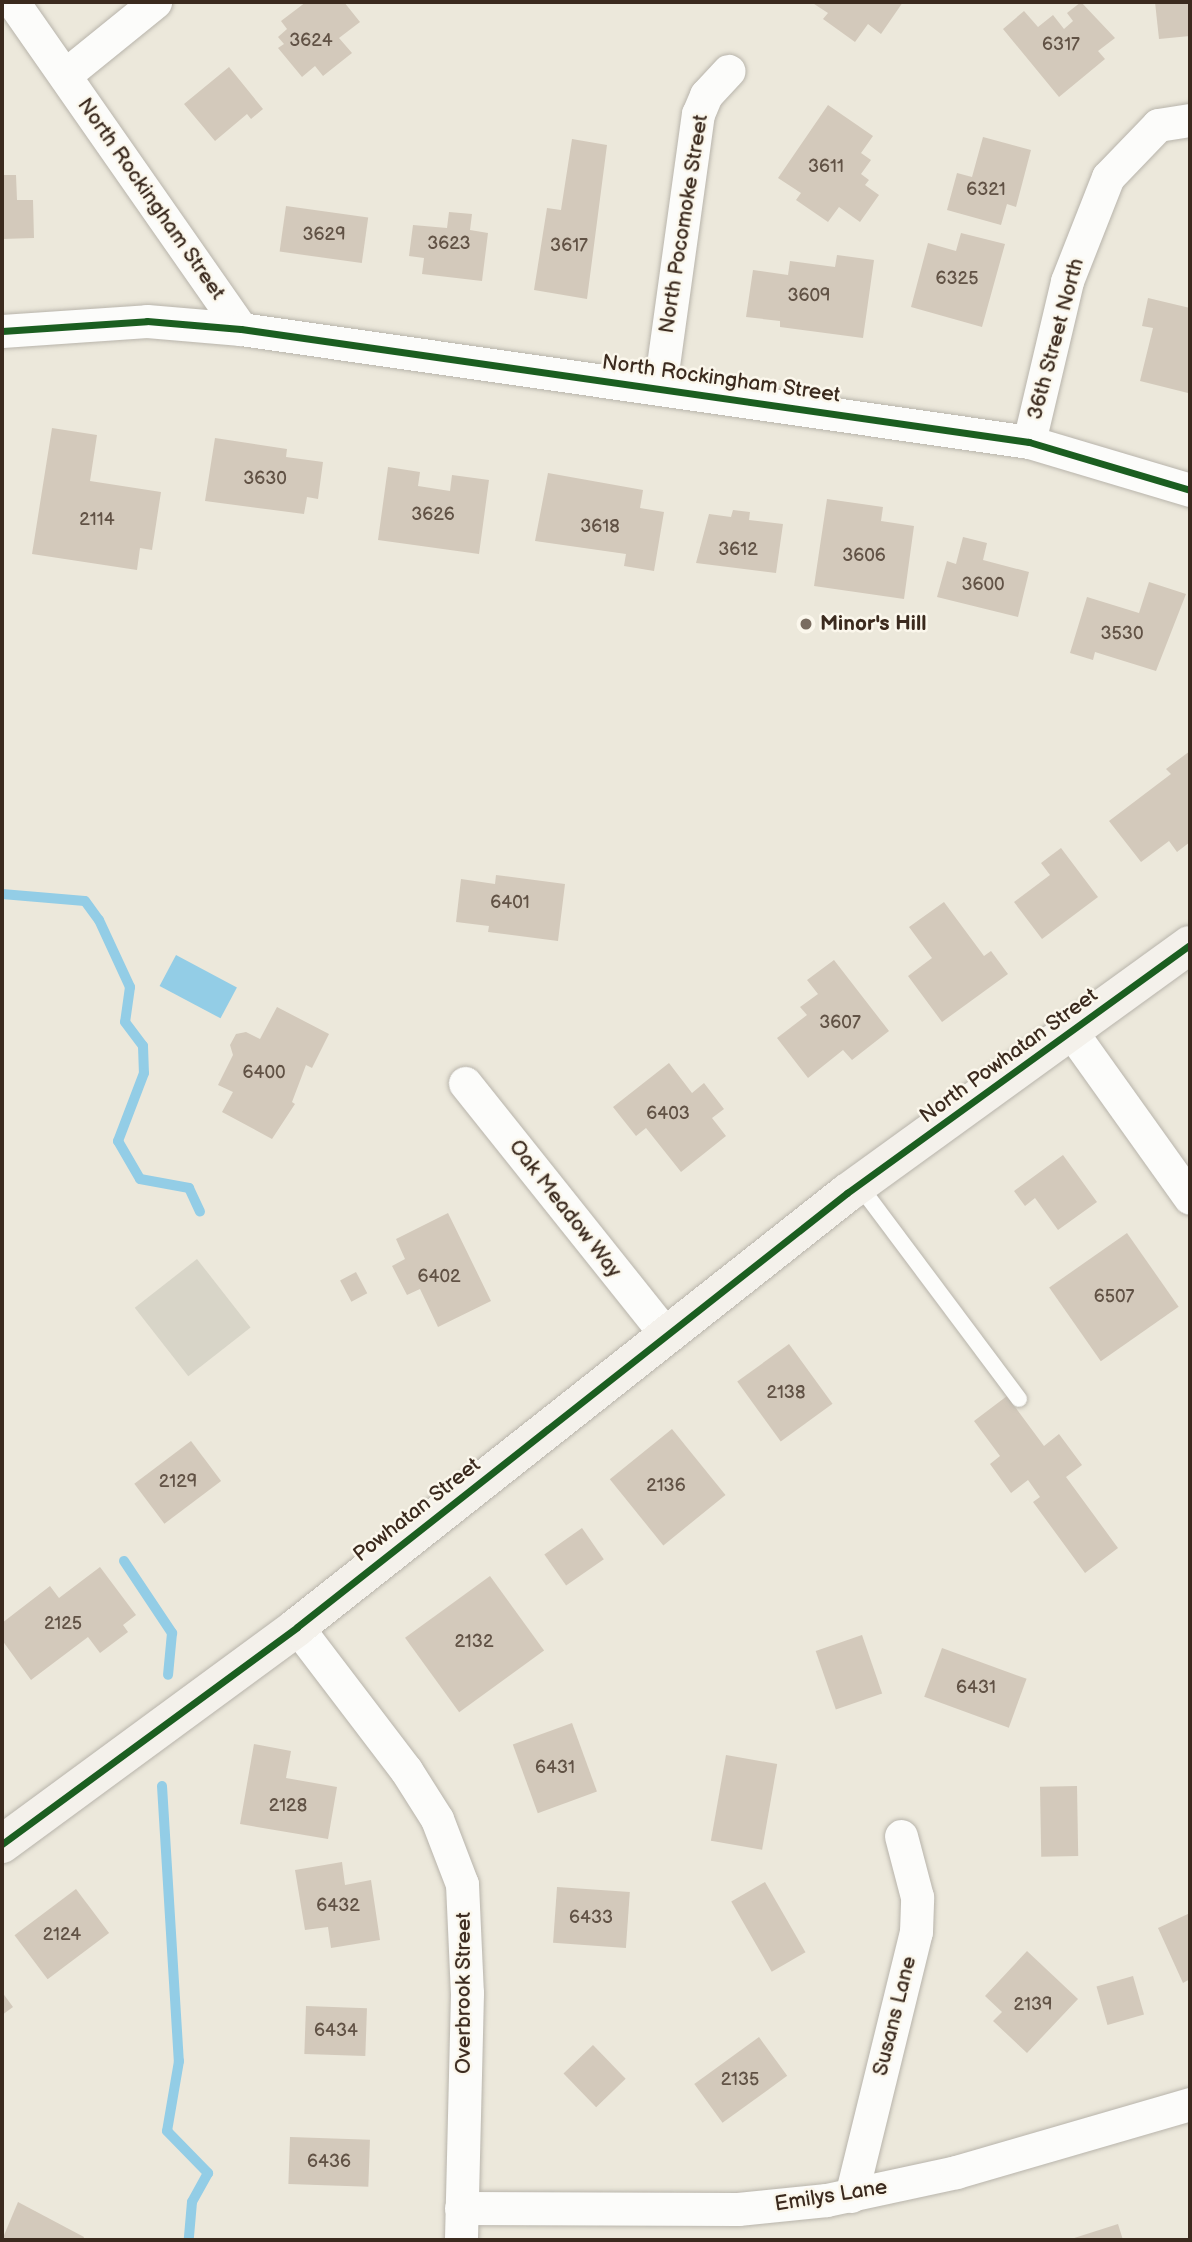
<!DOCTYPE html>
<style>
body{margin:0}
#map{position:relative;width:1192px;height:2242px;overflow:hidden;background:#ece8db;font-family:"Balsamiq Sans",sans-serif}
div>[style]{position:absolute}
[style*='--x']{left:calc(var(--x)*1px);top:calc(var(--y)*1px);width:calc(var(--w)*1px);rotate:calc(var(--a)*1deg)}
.industrial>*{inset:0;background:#d8d5c8;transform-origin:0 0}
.water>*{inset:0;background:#93cde6;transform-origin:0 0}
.stream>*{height:10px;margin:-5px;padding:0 5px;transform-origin:5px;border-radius:5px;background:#93cde6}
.building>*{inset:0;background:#d3c9bb;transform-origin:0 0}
.roads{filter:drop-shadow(0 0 2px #b8b4ab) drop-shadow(0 0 2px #b8b4ab)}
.lane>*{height:16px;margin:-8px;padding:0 8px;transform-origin:8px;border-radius:8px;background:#fcfcfa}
.street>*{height:33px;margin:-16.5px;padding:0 16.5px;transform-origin:16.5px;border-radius:16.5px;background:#fcfcfa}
.secondary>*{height:38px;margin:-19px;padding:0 19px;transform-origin:19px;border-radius:19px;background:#f4f1eb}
.cycleway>*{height:7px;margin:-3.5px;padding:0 3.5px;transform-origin:3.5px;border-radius:3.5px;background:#1b5e20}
.dots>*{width:19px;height:19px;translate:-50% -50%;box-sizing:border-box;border:4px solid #fbf7ec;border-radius:50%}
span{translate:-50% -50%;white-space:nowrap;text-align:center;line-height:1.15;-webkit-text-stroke:5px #fbf7ec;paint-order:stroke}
.number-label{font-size:18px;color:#615245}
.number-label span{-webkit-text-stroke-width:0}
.street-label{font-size:21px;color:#3b2a1e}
.poi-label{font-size:21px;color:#3b2a1e;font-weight:700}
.left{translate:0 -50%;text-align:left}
.frame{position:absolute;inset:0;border:4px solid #3b2a1e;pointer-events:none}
</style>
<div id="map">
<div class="industrial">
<i style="left:197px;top:1259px;width:87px;height:79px;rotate:52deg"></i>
</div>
<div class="water">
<i style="left:176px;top:955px;width:69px;height:35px;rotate:28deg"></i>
</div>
<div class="stream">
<i style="--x:2;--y:894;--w:83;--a:4.8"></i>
<i style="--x:85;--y:901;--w:24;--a:54"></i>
<i style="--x:99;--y:920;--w:74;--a:65.2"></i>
<i style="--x:130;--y:987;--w:35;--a:98"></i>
<i style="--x:125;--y:1022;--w:30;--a:53"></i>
<i style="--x:143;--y:1046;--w:27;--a:88"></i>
<i style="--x:144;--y:1073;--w:73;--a:110.9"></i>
<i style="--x:118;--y:1141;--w:44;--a:59.9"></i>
<i style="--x:140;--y:1179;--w:50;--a:10.4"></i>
<i style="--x:189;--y:1188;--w:26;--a:65"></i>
<i style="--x:124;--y:1561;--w:87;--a:56.3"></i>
<i style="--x:172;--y:1633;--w:42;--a:95.4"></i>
<i style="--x:162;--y:1786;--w:276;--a:86.5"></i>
<i style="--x:179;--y:2061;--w:71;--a:99.7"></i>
<i style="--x:167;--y:2131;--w:59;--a:45.7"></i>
<i style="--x:208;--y:2173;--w:33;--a:119"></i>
<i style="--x:192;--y:2202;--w:38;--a:95"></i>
</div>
<div class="building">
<i style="clip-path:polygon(306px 2px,344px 2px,360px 22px,339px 38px,352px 53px,323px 76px,315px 66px,302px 77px,278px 48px,284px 44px,278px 37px,287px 29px,281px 21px)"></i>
<i style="clip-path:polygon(811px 2px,903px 2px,881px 34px,868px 24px,855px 42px,823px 19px,828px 13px)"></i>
<i style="clip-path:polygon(1081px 2px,1115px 38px,1098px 51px,1105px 59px,1059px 97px,1003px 29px,1024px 11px,1038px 27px,1053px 15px,1064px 29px,1073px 21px,1067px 13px)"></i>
<i style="clip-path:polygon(1155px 2px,1190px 2px,1190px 36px,1159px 39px)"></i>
<i style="clip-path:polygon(229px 67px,263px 109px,251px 119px,247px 114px,215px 141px,184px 104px)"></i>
<i style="clip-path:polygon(828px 105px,873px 136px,861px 153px,871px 160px,861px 174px,869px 180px,865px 185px,879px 195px,860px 222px,839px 207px,828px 222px,796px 200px,801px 193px,778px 178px)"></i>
<i style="clip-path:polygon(983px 137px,1031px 150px,1016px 207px,1007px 204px,1001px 225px,947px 210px,957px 173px,972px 177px)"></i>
<i style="clip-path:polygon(572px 139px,607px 145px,587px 299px,534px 290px,547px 208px,561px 210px)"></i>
<i style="clip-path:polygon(2px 175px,16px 175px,17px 200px,33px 200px,34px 238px,2px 239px)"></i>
<i style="left:286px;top:206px;width:83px;height:46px;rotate:8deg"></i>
<i style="clip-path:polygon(449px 212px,472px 214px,470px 230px,488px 233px,482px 281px,422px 274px,424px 258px,409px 256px,413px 225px,447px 228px)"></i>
<i style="clip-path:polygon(961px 233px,1005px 244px,982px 327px,911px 307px,928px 243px,956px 251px)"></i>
<i style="clip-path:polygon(837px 255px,874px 260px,863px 338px,780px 327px,780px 321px,746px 317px,753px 270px,788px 275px,790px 261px,835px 267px)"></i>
<i style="clip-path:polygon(1148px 298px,1190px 308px,1188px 393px,1140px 381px,1153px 328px,1142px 326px)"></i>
<i style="clip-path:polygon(52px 428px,97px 435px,90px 481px,161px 492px,152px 550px,140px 548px,137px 570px,32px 554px)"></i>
<i style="clip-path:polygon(215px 438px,287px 449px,286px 457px,323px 462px,318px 499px,307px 497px,304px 514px,205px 501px)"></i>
<i style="clip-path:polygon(388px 467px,420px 472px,418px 486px,450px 491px,452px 475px,489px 480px,479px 554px,378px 540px)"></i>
<i style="clip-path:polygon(548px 473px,643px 490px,640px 508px,664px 512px,654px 571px,624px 566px,626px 554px,535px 541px)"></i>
<i style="clip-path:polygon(827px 499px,883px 507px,881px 521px,914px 526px,904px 599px,814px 586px)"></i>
<i style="clip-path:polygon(733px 510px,750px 512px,749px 520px,783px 524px,776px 573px,696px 563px,709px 514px,731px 517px)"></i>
<i style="clip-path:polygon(963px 537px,987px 543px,983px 560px,1029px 572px,1018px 617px,937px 597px,947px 561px,956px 564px)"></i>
<i style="clip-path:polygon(1149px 582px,1186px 594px,1156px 671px,1095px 652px,1093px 660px,1070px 653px,1087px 597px,1139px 613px)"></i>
<i style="clip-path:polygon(1190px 751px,1190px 842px,1177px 852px,1169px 841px,1141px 862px,1109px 821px,1171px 774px,1166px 769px)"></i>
<i style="clip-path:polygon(1061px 848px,1098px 897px,1042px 939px,1014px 902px,1050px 875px,1041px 863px)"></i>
<i style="clip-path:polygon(496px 875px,565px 884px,558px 941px,488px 932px,489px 926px,456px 922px,461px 879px,495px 884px)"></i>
<i style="clip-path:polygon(944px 902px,984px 956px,991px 951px,1008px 974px,942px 1022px,908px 976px,932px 958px,909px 927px)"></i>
<i style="clip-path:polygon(834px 960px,889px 1031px,852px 1060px,843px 1050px,808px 1078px,777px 1038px,807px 1015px,800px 1007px,818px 994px,807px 980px)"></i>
<i style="clip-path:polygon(277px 1007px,329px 1034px,312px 1068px,306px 1065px,292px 1102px,295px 1104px,272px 1139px,222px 1112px,233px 1092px,218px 1085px,233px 1055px,230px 1045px,236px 1034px,246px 1032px,260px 1039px)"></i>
<i style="clip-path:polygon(669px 1063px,692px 1093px,704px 1083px,724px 1109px,712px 1118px,726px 1136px,681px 1172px,646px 1128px,636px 1136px,613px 1107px)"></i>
<i style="clip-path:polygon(1063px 1155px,1097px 1202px,1058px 1230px,1035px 1198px,1025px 1206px,1014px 1191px)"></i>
<i style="clip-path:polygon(448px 1213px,491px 1301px,438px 1327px,420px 1289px,407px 1295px,392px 1266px,405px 1259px,396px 1239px)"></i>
<i style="left:1127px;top:1233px;width:90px;height:95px;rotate:55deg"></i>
<i style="left:356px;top:1272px;width:24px;height:18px;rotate:62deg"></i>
<i style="left:789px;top:1344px;width:74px;height:64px;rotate:54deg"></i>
<i style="clip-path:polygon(1007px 1396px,1044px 1446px,1059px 1434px,1082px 1465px,1066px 1477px,1118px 1548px,1085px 1573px,1033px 1502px,1040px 1497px,1028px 1480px,1011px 1493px,990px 1464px,1000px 1456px,974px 1421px)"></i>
<i style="left:672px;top:1429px;width:85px;height:80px;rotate:51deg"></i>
<i style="left:191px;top:1441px;width:50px;height:71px;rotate:53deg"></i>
<i style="left:582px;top:1528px;width:38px;height:46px;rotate:55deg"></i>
<i style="clip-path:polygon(100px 1567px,136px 1615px,123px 1625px,128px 1632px,100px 1653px,88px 1637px,31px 1680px,2px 1640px,2px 1623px,50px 1586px,59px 1598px)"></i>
<i style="left:490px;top:1576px;width:92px;height:105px;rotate:54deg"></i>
<i style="left:862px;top:1635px;width:62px;height:49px;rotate:71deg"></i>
<i style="left:942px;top:1648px;width:90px;height:52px;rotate:20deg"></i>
<i style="left:572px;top:1723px;width:73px;height:63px;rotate:70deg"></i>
<i style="clip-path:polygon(254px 1744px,291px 1751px,286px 1778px,337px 1787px,328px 1839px,240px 1824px)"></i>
<i style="left:726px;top:1755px;width:52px;height:87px;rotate:10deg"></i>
<i style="left:1077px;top:1786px;width:70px;height:37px;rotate:89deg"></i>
<i style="clip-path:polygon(342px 1862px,345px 1885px,371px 1880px,380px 1940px,331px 1948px,328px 1927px,305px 1930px,295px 1870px)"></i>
<i style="left:765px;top:1882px;width:81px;height:39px;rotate:60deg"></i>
<i style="left:557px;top:1887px;width:73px;height:56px;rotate:4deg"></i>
<i style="left:76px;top:1889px;width:55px;height:77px;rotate:53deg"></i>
<i style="clip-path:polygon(1190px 1913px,1190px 1979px,1183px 1983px,1158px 1928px)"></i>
<i style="clip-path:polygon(1027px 1951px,1078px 1999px,1027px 2053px,993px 2021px,1002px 2012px,985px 1996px)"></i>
<i style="left:1133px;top:1976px;width:40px;height:38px;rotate:74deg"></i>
<i style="clip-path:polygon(2px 1992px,13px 2007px,2px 2015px)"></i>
<i style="left:306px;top:2006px;width:61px;height:48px;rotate:2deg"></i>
<i style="left:759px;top:2037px;width:48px;height:80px;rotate:54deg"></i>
<i style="left:593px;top:2045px;width:47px;height:41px;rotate:46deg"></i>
<i style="left:290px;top:2137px;width:80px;height:47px;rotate:2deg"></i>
<i style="clip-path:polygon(18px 2202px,84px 2237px,83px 2240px,2px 2240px)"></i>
<i style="clip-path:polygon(1118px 2224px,1123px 2240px,1068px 2240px)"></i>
</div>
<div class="roads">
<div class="lane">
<i style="--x:859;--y:1185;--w:267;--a:53.2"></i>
</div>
<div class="street">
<i style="--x:13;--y:2;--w:399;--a:55.1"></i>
<i style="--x:65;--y:75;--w:116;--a:-39"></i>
<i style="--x:2;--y:331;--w:145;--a:-3.9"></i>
<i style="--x:147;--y:321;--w:94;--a:4.9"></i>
<i style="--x:241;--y:329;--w:796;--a:8.16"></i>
<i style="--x:1029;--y:442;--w:168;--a:16.6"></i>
<i style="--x:660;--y:387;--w:276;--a:-82.1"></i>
<i style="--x:698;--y:114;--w:21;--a:-67"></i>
<i style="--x:706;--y:95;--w:33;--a:-47"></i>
<i style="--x:1029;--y:442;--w:165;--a:-76.7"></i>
<i style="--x:1067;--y:281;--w:112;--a:-68.5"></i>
<i style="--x:1108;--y:177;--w:72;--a:-46.1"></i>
<i style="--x:1158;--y:125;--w:32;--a:-9"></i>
<i style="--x:1073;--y:1034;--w:201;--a:54.5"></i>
<i style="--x:465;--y:1083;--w:322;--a:51.4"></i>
<i style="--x:297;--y:1627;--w:180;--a:52.7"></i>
<i style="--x:406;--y:1770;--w:58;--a:57.7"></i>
<i style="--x:437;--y:1819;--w:70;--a:69"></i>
<i style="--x:462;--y:1884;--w:109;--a:87.4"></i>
<i style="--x:467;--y:1993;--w:247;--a:91.4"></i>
<i style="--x:851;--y:2196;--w:272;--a:-76.2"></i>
<i style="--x:916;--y:1932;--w:35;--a:-88"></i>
<i style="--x:917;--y:1897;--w:63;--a:-104.7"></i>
<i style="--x:461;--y:2208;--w:277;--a:0.2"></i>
<i style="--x:738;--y:2209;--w:89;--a:-5.8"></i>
<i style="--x:827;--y:2200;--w:132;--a:-12.2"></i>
<i style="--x:956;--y:2172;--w:244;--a:-16.2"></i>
</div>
<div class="secondary">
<i style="--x:2;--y:1844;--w:366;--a:-36.3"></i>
<i style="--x:297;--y:1627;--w:701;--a:-38.28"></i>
<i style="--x:847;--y:1193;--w:423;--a:-35.9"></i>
</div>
</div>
<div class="cycleway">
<i style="--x:2;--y:331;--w:145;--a:-3.9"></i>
<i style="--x:147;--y:321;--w:94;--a:4.9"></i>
<i style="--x:241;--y:329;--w:796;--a:8.16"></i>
<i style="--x:1029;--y:442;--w:168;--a:16.6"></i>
<i style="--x:2;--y:1844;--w:366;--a:-36.3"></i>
<i style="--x:297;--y:1627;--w:701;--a:-38.28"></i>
<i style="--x:847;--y:1193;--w:423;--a:-35.9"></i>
</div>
<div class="dots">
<i style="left:806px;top:624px;background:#796c60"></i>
</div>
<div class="number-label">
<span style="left:311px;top:41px">3624</span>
<span style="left:1061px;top:45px">6317</span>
<span style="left:826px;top:167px">3611</span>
<span style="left:986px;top:190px">6321</span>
<span style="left:324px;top:235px">3629</span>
<span style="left:449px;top:244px">3623</span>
<span style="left:569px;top:246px">3617</span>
<span style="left:957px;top:279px">6325</span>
<span style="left:809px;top:296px">3609</span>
<span style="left:265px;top:479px">3630</span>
<span style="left:433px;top:515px">3626</span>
<span style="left:97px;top:520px">2114</span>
<span style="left:600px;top:527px">3618</span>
<span style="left:738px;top:550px">3612</span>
<span style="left:864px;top:556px">3606</span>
<span style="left:983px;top:585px">3600</span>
<span style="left:1122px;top:634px">3530</span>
<span style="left:510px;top:903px">6401</span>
<span style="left:840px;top:1023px">3607</span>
<span style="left:264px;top:1073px">6400</span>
<span style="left:668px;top:1114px">6403</span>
<span style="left:439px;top:1277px">6402</span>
<span style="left:1114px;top:1297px">6507</span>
<span style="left:786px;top:1393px">2138</span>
<span style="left:178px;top:1482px">2129</span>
<span style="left:666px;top:1486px">2136</span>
<span style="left:63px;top:1624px">2125</span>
<span style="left:474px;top:1642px">2132</span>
<span style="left:976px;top:1688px">6431</span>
<span style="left:555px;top:1768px">6431</span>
<span style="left:288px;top:1806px">2128</span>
<span style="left:338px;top:1906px">6432</span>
<span style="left:591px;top:1918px">6433</span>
<span style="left:62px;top:1935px">2124</span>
<span style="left:1033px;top:2005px">2139</span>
<span style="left:336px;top:2031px">6434</span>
<span style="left:740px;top:2080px">2135</span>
<span style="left:329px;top:2162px">6436</span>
</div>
<div class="street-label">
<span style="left:151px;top:199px;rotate:55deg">North Rockingham Street</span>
<span style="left:684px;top:224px;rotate:-81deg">North Pocomoke Street</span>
<span style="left:1056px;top:339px;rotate:-75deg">36th Street North</span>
<span style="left:721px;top:379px;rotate:8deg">North Rockingham Street</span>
<span style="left:1009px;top:1056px;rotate:-36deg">North Powhatan Street</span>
<span style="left:565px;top:1209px;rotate:52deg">Oak Meadow Way</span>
<span style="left:417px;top:1510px;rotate:-38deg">Powhatan Street</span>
<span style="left:464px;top:1993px;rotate:-90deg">Overbrook Street</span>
<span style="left:895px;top:2016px;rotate:-76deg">Susans Lane</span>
<span style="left:831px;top:2196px;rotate:-9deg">Emilys Lane</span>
</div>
<div class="poi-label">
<span class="left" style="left:820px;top:624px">Minor's Hill</span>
</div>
<div class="frame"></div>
</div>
